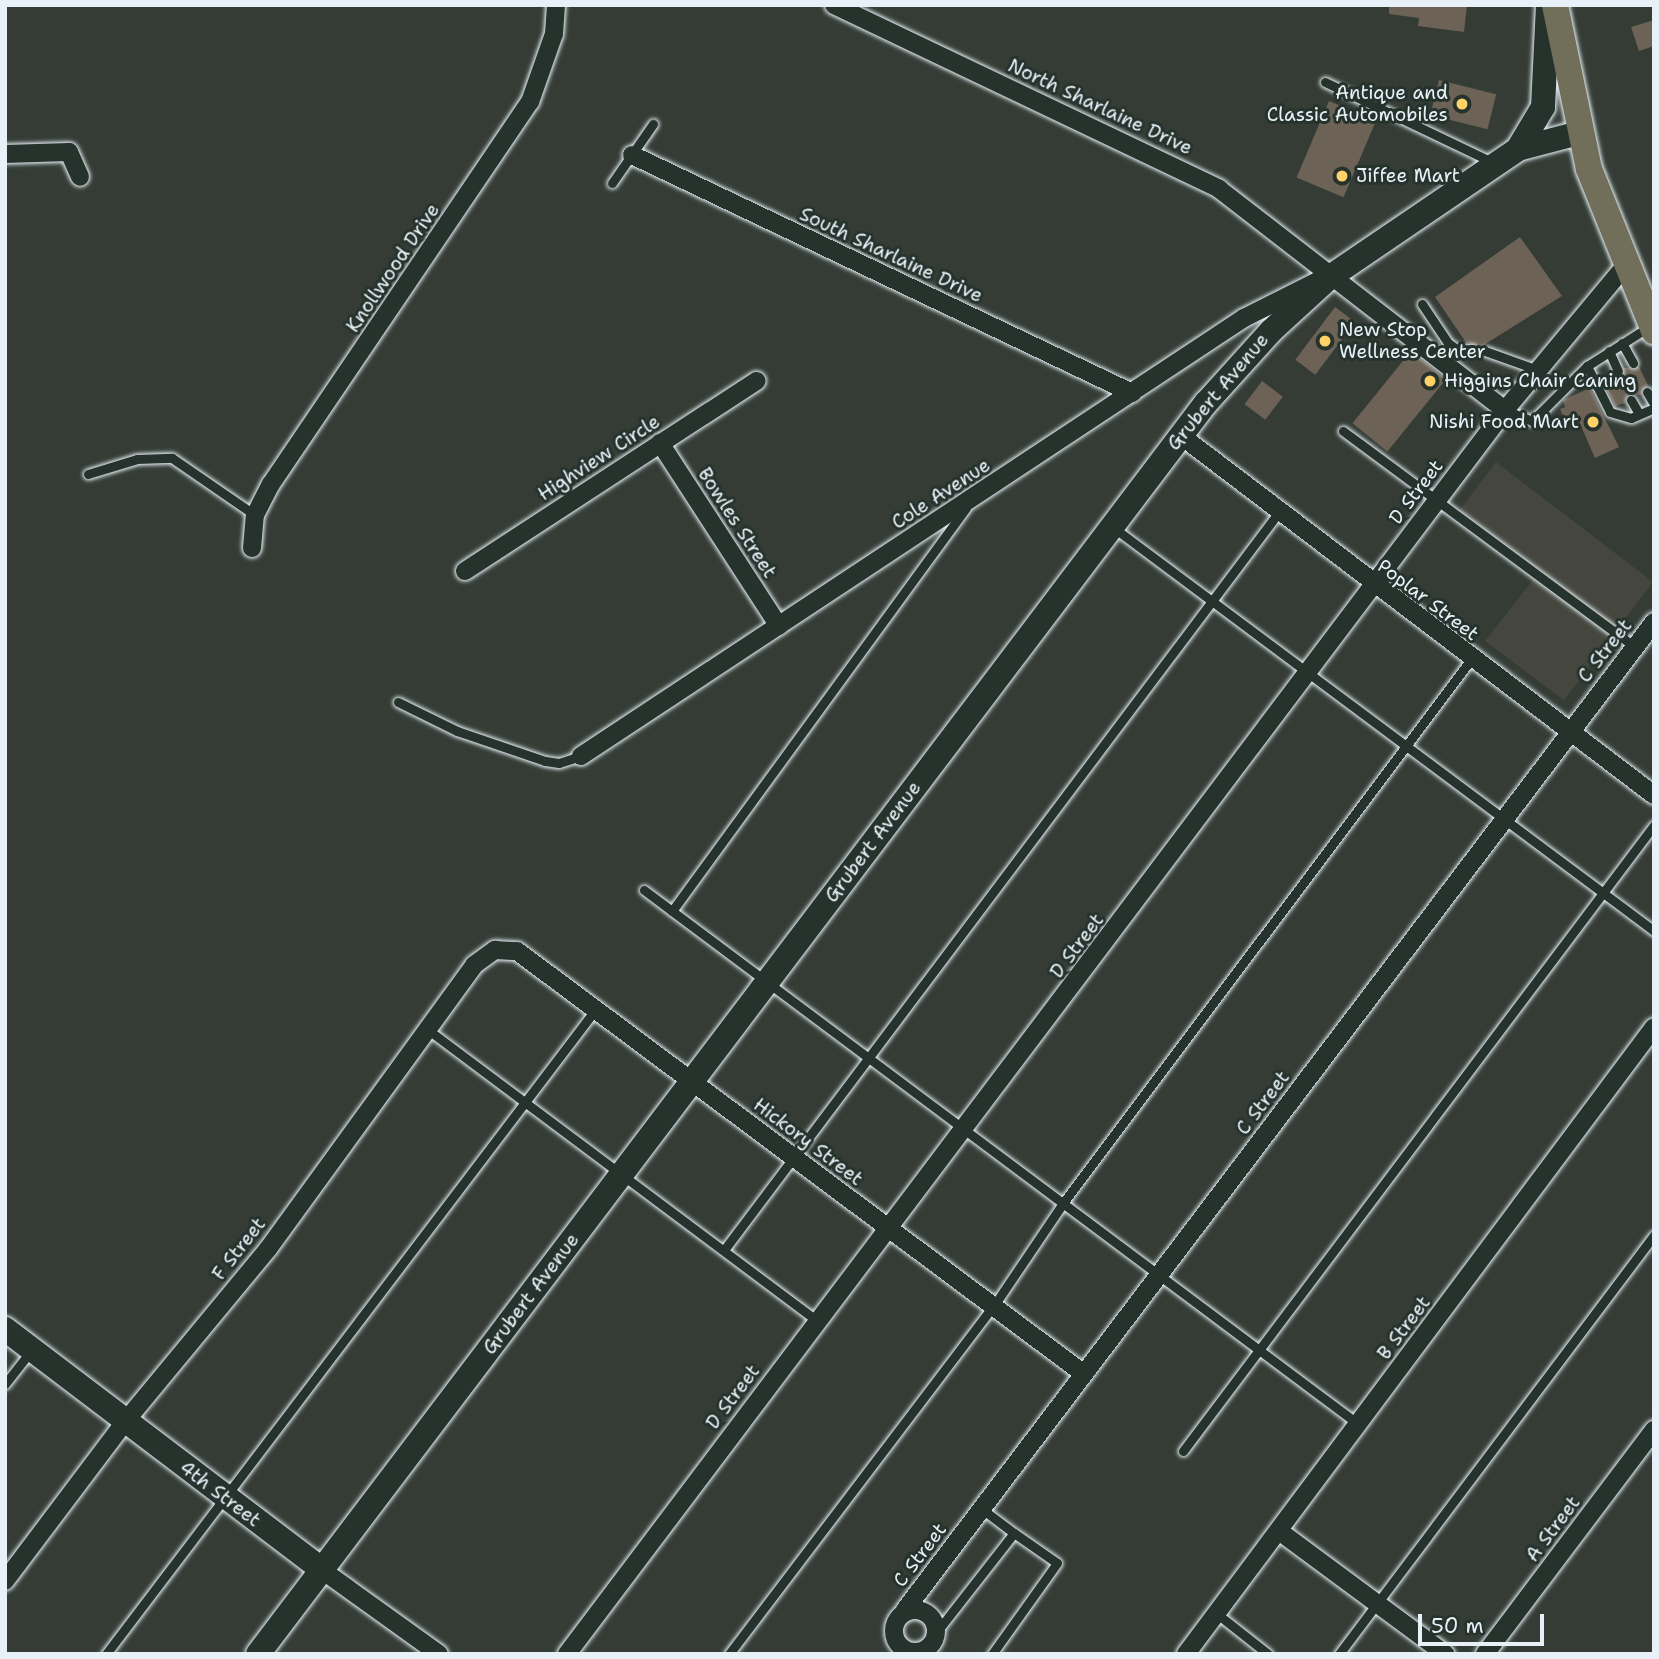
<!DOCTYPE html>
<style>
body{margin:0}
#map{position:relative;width:1659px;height:1659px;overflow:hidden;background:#343c35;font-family:"Shantell Sans",sans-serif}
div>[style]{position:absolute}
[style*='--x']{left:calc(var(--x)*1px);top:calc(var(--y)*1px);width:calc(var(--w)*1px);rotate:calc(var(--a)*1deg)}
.built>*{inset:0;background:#45473f}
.building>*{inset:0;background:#6c6255;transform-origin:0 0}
.roads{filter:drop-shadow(0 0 2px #e8f1f8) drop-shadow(0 0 2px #e8f1f8)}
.lane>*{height:9px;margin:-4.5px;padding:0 4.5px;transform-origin:4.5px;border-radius:4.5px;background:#26332d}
.street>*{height:18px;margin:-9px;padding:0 9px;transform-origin:9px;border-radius:9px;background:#26332d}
.street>.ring{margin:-9px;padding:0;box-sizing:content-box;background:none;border:18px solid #26332d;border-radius:50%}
.secondary>*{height:24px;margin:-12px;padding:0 12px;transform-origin:12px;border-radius:12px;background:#26332d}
.primary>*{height:26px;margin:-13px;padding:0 13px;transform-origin:13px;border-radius:13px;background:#716e59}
.dots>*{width:19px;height:19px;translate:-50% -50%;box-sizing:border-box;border:4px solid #26332d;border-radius:50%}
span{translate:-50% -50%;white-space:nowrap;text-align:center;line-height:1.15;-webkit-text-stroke:6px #26332d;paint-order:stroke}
.poi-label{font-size:19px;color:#e8f1f8}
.right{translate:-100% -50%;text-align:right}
.left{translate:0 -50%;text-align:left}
.street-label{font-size:19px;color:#e8f1f8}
.frame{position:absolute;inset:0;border:7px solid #e8f1f8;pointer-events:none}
.scale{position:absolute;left:1418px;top:1614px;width:126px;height:32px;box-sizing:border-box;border:4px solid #e8f1f8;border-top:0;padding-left:9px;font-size:21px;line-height:24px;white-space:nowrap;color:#e8f1f8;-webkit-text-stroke:5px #26332d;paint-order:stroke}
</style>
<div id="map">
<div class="built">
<i style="clip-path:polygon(1496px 462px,1653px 582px,1564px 700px,1485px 641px,1540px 571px,1459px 511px)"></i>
</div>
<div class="building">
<i style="clip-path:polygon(1389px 5px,1467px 5px,1464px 32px,1418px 26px,1419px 18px,1389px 14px)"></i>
<i style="clip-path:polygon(1654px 20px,1654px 46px,1639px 51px,1631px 27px)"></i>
<i style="left:1439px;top:80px;width:59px;height:36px;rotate:14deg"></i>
<i style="left:1329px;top:101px;width:51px;height:83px;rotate:23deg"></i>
<i style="clip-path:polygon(1520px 237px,1562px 296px,1479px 348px,1465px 341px,1435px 297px)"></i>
<i style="left:1335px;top:307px;width:25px;height:66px;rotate:37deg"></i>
<i style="left:1411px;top:351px;width:45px;height:93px;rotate:39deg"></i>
<i style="clip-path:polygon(1639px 367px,1648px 385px,1641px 395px,1628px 394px,1625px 403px,1615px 406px,1601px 379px,1612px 374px,1620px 378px,1624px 368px)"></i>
<i style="left:1262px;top:381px;width:26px;height:29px;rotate:37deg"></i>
<i style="clip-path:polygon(1590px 388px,1619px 447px,1595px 458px,1578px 419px,1567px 424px,1560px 409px,1565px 407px,1563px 400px)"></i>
</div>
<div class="roads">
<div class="lane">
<i style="--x:1325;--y:82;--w:187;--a:25.6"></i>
<i style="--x:612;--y:183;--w:72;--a:-55.2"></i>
<i style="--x:1422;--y:304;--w:47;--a:56.3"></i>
<i style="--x:1448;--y:343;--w:12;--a:35"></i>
<i style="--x:1458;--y:350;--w:14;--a:-4"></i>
<i style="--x:1650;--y:326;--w:75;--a:147.6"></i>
<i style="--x:1587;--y:366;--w:51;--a:63.4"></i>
<i style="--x:1610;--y:412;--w:22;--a:16"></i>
<i style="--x:1631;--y:418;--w:25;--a:-23"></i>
<i style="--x:1622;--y:343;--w:23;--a:61"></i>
<i style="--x:1485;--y:351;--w:56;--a:19.7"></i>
<i style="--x:1609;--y:351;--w:22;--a:66"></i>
<i style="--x:1647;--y:392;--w:14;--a:60"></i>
<i style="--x:1631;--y:400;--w:16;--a:60"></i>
<i style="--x:1505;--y:410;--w:29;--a:22"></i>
<i style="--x:1532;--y:421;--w:78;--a:-45"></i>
<i style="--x:1343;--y:431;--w:363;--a:36.5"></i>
<i style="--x:88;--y:474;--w:51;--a:-17"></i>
<i style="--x:137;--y:459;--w:35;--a:-2"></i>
<i style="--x:172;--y:458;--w:101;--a:34.5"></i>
<i style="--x:1114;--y:528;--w:674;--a:36.73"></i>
<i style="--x:398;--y:702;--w:66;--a:26.2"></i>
<i style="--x:457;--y:731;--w:93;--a:18.8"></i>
<i style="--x:545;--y:761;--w:14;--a:8"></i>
<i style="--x:559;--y:763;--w:23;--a:-18"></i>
<i style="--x:644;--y:890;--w:892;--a:36.79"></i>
<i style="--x:672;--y:911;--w:499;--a:-53.9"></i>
<i style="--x:427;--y:1029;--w:486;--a:36.8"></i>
<i style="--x:724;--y:1250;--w:923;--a:-53.06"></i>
<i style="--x:5;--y:1384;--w:41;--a:-52"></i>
<i style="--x:1183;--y:1451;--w:783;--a:-53.04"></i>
<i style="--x:982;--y:1509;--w:40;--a:37"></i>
<i style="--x:1216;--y:1613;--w:66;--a:38.3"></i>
<i style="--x:935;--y:1634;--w:128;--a:-52"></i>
<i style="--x:1014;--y:1533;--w:52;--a:34.9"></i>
<i style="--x:1057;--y:1563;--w:112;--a:125.5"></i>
<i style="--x:911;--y:1651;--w:4;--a:56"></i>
<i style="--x:106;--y:1654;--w:809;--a:-52.79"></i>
<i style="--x:729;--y:1654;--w:440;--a:-52.8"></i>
<i style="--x:995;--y:1304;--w:122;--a:-56"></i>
<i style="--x:1063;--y:1203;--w:681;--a:-53.11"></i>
<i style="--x:1339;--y:1654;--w:524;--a:-53.06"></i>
</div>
<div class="street">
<i style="--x:834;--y:5;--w:427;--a:25.5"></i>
<i style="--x:1219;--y:189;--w:361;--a:37.7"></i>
<i style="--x:5;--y:154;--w:64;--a:-1.8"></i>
<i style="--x:69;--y:152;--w:27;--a:66"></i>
<i style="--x:632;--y:155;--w:554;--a:25.45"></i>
<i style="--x:1180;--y:435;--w:595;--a:37.22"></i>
<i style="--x:660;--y:443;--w:218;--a:57"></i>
<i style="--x:252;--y:548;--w:33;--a:-85"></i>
<i style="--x:255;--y:515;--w:35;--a:-63"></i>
<i style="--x:271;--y:484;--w:462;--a:-55.9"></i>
<i style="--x:530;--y:102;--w:72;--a:-70.6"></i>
<i style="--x:554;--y:34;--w:29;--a:-86"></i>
<i style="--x:465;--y:571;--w:348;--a:-33.1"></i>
<i style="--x:581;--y:756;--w:795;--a:-33.45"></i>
<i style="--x:1244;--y:318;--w:85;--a:-26.6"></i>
<i style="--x:1279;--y:1531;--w:207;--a:36.5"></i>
<i style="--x:322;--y:1570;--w:144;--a:35.7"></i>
<i style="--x:5;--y:1581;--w:198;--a:-53"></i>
<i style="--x:124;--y:1423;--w:226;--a:-50.4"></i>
<i style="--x:268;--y:1249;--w:351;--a:-54"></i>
<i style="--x:474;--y:965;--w:26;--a:-36"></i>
<i style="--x:495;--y:950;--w:22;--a:3"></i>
<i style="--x:517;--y:951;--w:707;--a:36.72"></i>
<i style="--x:905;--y:1610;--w:1240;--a:-52.83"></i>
<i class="ring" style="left:894px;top:1610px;width:24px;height:24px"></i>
<i style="--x:567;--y:1654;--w:1558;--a:-52.98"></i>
<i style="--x:1505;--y:410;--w:186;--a:-50.2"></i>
<i style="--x:1186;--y:1654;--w:782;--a:-53.26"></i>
<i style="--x:1485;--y:1654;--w:281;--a:-53"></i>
</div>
<div class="secondary">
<i style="--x:1518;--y:149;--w:49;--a:-59.2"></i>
<i style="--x:1543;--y:107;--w:102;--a:-87.2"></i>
<i style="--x:5;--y:1329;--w:398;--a:37.2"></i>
<i style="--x:258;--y:1654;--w:1570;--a:-52.85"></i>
<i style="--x:1206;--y:403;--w:97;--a:-47.9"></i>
<i style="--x:1271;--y:331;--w:80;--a:-42.5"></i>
<i style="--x:1330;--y:277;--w:227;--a:-34.2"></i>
<i style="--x:1518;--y:149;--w:63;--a:-14.7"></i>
</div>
<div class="primary">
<i style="--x:1555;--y:5;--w:167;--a:78.3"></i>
<i style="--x:1589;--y:169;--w:175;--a:68.1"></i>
</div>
</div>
<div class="dots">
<i style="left:1462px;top:104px;background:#ffd166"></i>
<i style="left:1342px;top:176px;background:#ffd166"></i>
<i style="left:1325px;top:341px;background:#ffd166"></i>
<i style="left:1430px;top:381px;background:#ffd166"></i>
<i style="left:1593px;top:422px;background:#ffd166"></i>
</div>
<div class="poi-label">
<span class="right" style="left:1448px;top:104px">Antique and<br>Classic Automobiles</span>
<span class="left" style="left:1356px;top:176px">Jiffee Mart</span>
<span class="left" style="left:1339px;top:341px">New Stop<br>Wellness Center</span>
<span class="left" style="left:1444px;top:381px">Higgins Chair Caning</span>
<span class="right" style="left:1579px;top:422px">Nishi Food Mart</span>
</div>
<div class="street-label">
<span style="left:1100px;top:107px;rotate:25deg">North Sharlaine Drive</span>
<span style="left:891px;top:255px;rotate:25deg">South Sharlaine Drive</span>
<span style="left:393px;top:268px;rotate:-56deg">Knollwood Drive</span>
<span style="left:1218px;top:392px;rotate:-50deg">Grubert Avenue</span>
<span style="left:599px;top:458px;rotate:-33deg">Highview Circle</span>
<span style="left:1416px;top:492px;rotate:-53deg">D Street</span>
<span style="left:941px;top:494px;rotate:-33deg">Cole Avenue</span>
<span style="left:737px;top:523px;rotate:57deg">Bowles Street</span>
<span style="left:1428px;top:600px;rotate:37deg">Poplar Street</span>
<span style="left:1605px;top:651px;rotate:-52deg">C Street</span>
<span style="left:873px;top:842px;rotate:-53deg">Grubert Avenue</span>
<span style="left:1077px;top:946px;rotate:-53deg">D Street</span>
<span style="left:1263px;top:1103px;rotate:-53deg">C Street</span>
<span style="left:808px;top:1142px;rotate:37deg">Hickory Street</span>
<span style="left:239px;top:1249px;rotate:-52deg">F Street</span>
<span style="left:531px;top:1294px;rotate:-53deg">Grubert Avenue</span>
<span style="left:1404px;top:1328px;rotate:-53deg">B Street</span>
<span style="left:733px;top:1397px;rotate:-53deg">D Street</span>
<span style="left:220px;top:1494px;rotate:37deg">4th Street</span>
<span style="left:1553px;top:1529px;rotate:-53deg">A Street</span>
<span style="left:920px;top:1555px;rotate:-53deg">C Street</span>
</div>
<div class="frame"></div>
<div class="scale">50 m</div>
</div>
